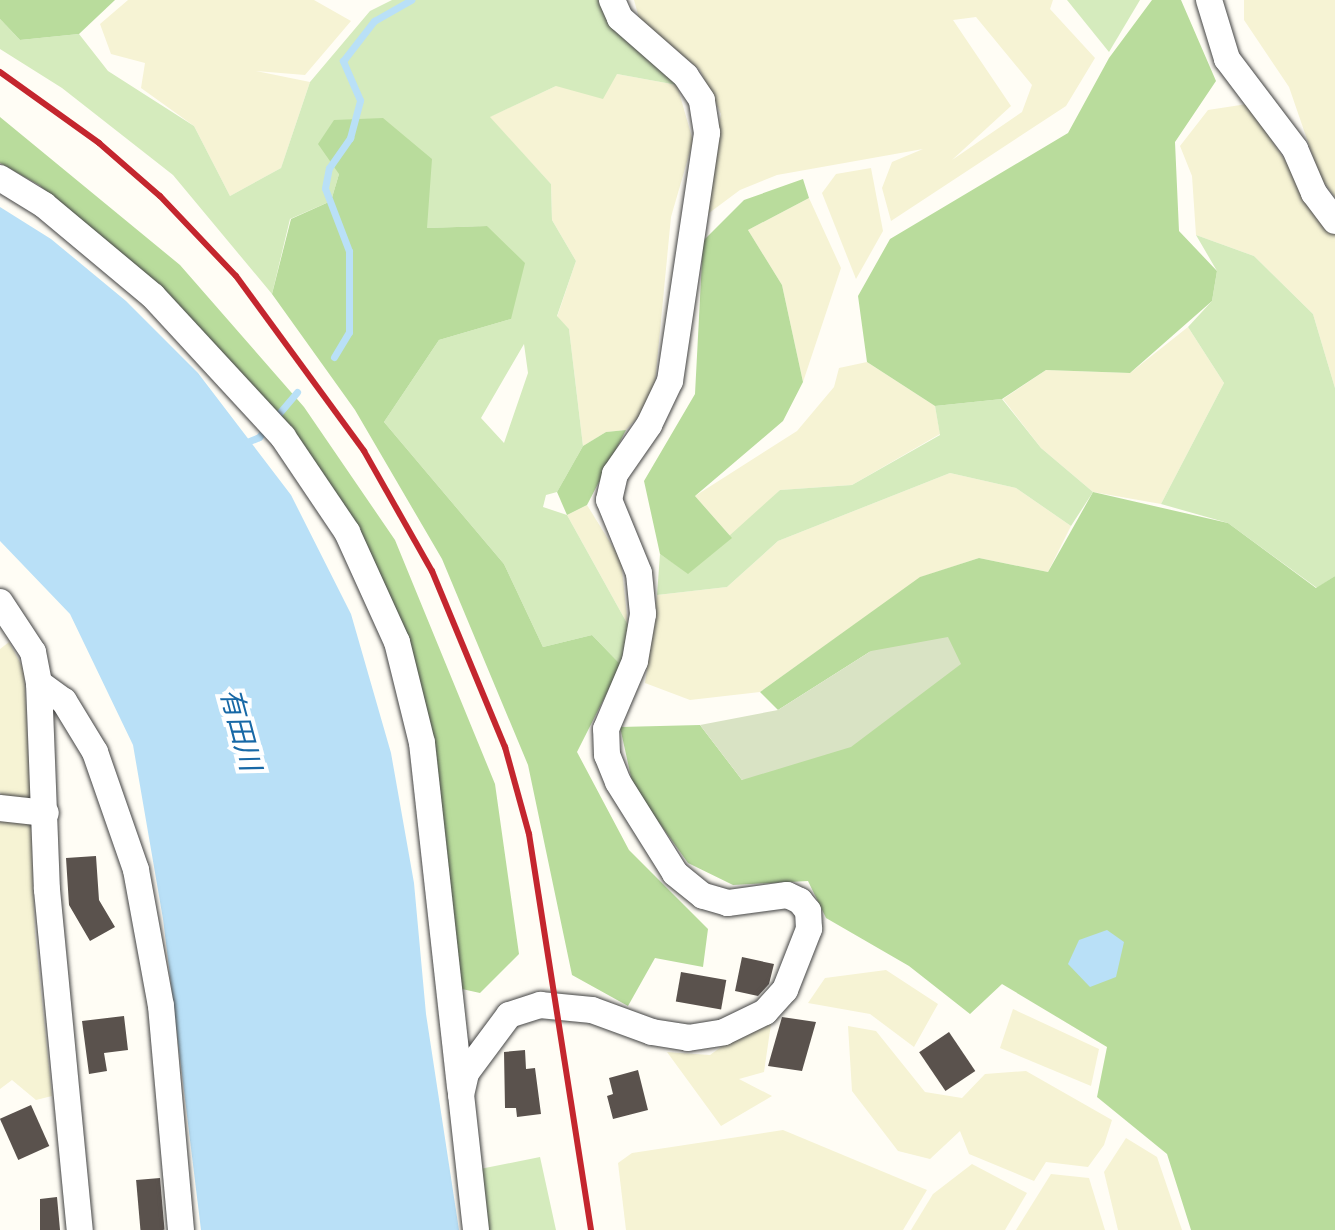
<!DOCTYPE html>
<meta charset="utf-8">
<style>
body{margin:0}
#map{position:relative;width:1335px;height:1230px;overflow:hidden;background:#fffdf5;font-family:"Noto Serif","Noto Sans JP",serif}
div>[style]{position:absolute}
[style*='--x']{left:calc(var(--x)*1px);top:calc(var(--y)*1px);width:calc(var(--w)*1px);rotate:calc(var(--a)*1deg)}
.farmland>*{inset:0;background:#f6f3d4}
.green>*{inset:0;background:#d5ebbd}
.forest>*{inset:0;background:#b9dc9c}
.cemetery>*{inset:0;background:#d9e3c4}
.water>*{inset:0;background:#b9e0f7}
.stream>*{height:7px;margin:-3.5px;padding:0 3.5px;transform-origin:3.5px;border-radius:3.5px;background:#b9e0f7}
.building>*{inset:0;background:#5a524d;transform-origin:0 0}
.roads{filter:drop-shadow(0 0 2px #444) drop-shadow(0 0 2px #444)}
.street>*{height:26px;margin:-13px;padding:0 13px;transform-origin:13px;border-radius:13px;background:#fff}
.rail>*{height:6px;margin:-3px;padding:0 3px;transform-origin:3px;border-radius:3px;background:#c4262e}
span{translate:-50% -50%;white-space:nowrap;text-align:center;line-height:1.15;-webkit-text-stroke:8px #fff;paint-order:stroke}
.water-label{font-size:28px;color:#1768a6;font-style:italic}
</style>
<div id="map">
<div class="farmland">
<i style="clip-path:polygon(128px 0,314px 0,351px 21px,305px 75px,256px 71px,310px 82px,281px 168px,230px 196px,194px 126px,141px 88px,145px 63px,111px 54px,100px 24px)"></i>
<i style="clip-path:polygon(evenodd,634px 0,1053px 0,1050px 9px,1095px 58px,1066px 106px,891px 221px,882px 188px,892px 162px,923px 149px,777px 175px,740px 190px,701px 219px,721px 114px,700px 70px,639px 18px,634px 0,976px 17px,1032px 85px,1022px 112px,952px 160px,1011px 106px,953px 20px,976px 17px)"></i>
<i style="clip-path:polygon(1244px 0,1335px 0,1335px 197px,1320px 177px,1289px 87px,1244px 20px)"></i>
<i style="clip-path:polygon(617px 74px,677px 85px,693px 141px,671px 217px,655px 383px,640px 415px,626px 430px,606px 432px,583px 446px,569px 329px,557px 317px,576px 261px,552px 220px,551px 184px,489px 117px,556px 86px)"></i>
<i style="clip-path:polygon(1247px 104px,1335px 234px,1335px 388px,1313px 314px,1254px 256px,1196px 235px,1192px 176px,1180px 146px,1208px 110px)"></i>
<i style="clip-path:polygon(871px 168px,883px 231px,856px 279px,822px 193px,836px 174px)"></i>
<i style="clip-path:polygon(809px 198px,841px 268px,803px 382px,782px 285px,748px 230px)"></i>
<i style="clip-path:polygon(1188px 327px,1224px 383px,1161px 504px,1093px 492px,1041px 448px,1003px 399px,1046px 370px,1130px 373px)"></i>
<i style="clip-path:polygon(867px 362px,935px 406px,940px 434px,852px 485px,780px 490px,732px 538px,695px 496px,797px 431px,834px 387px,839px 368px)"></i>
<i style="clip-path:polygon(950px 473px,1016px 488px,1071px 526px,1048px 572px,979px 558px,921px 577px,760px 692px,690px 700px,645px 683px,657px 595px,727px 587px,778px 541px)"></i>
<i style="clip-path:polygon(587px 505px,621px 560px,628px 625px,567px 515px)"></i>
<i style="clip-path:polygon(9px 642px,24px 670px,31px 800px,3px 798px,0 792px,0 649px)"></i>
<i style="clip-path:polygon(0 816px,31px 821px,35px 933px,52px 1096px,36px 1100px,12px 1080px,0 1089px)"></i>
<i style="clip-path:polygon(886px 970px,938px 1004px,914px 1047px,870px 1014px,808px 1003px,825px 978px)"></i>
<i style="clip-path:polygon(1013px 1009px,1099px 1049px,1091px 1086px,1000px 1048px)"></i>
<i style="clip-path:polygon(771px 1024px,764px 1072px,739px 1079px,772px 1096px,721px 1126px,667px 1052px,710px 1055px,732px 1039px)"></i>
<i style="clip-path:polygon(848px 1026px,876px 1031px,925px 1092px,962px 1098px,985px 1074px,1026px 1071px,1112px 1120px,1104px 1145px,1088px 1167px,1046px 1162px,1034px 1181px,969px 1154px,960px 1131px,930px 1159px,898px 1151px,852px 1091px)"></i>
<i style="clip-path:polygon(783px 1130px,927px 1190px,903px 1230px,626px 1230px,618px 1163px,632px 1153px)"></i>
<i style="clip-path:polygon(1126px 1138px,1157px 1157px,1182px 1230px,1118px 1230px,1104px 1172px)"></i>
<i style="clip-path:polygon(972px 1164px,1027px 1193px,1005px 1230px,911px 1230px,933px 1194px)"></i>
<i style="clip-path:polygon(1051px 1174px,1089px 1178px,1105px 1230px,1016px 1230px)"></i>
</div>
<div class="green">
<i style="clip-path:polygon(evenodd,392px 0,599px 0,607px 21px,677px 85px,617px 74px,603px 99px,556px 86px,490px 117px,551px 184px,552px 220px,576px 261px,557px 316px,569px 329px,583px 446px,557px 492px,546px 495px,543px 507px,567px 515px,628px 625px,621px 665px,592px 635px,543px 647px,504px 564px,384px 422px,439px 340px,511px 319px,487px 226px,427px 228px,339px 174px,331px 201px,290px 219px,272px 294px,173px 175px,62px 88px,0 49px,0 19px,20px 40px,79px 34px,108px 71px,194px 126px,230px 196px,281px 168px,310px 82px,370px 11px,392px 0,524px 344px,528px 373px,504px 443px,481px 418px,524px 344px)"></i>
<i style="clip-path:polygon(1067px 0,1140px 0,1109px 52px)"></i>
<i style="clip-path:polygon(1196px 235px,1254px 256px,1313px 314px,1335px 388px,1335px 576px,1317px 588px,1228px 523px,1161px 504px,1224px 383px,1188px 327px,1212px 301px,1217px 271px)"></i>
<i style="clip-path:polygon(1002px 399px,1041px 448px,1093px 492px,1071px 526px,1016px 488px,950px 473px,778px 541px,727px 587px,657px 595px,660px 554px,688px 573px,780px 490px,852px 485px,940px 435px,935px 406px)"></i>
<i style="clip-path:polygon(540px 1157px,556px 1230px,489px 1230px,480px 1169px)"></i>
</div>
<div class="forest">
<i style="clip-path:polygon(0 0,115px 0,79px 34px,20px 40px,0 19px)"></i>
<i style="clip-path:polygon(1152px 0,1181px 0,1216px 81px,1175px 142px,1179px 231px,1217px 271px,1212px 301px,1130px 373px,1046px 370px,1002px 399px,935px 406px,867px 362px,858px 296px,890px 239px,1068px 133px,1109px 58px)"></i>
<i style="clip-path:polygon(0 117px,180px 265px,304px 407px,395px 540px,495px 784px,519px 954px,480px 993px,462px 989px,433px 749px,290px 427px,169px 294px,39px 185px,0 163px)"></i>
<i style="clip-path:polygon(383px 118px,432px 159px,427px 228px,487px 226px,525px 263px,511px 319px,439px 340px,384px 422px,504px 564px,543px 647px,592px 635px,621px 665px,577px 752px,629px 850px,708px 929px,703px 967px,655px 958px,628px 1006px,572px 975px,528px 765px,442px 559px,355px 410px,272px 294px,291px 219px,331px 201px,339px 174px,318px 144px,334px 120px)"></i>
<i style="clip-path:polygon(803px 179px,809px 198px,748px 230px,782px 285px,803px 382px,783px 421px,695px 496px,732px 538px,688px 574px,660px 554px,644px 481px,695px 394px,703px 241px,744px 200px)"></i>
<i style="clip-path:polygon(626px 430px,587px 505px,567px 515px,557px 492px,583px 446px,606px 432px)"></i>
<i style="clip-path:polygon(1093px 492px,1228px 523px,1316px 588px,1335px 576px,1335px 1230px,1191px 1230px,1167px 1154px,1097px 1097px,1107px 1047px,1002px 984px,970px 1014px,909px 966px,826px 918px,808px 881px,733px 885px,688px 863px,633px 786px,620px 727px,700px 725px,742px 780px,871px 651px,778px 710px,760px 692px,920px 577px,979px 558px,1048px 572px)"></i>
</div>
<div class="cemetery">
<i style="clip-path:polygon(948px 637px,961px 664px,851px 747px,742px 780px,700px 725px,778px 710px,871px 651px)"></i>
</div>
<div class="water">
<i style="clip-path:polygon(0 207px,51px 239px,126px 301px,198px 373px,291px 495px,351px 614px,391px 753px,414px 883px,426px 1014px,459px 1230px,201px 1230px,163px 919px,133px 745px,70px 614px,0 541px)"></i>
<i style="clip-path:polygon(1107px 930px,1124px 942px,1116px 977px,1090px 987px,1068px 964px,1079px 940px)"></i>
</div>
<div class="stream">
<i style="--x:334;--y:357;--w:29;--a:-59"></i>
<i style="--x:349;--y:332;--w:81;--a:-90"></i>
<i style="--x:349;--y:251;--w:67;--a:-110.9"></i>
<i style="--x:325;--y:188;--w:20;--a:-79"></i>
<i style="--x:329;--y:168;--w:37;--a:-55"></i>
<i style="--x:350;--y:138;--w:39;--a:-75"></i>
<i style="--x:360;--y:100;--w:43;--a:-113.6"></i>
<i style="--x:343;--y:61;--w:51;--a:-52.2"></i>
<i style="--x:374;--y:21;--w:43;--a:-29.6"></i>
<i style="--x:242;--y:444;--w:18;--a:-22"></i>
<i style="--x:259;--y:437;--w:59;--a:-49.8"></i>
</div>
<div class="building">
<i style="clip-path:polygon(96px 856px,99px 900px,115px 927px,90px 941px,69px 905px,66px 858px)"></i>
<i style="clip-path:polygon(742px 957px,774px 964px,769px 984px,758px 996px,735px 991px)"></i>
<i style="left:681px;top:972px;width:46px;height:30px;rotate:10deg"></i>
<i style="clip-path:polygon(124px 1016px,128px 1050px,104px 1053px,107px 1071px,89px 1074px,82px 1021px)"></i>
<i style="clip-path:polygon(782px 1017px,816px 1022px,802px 1071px,768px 1066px)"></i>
<i style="left:949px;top:1032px;width:47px;height:36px;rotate:56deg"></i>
<i style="clip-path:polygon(525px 1050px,526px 1069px,535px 1068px,541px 1114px,517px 1117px,516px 1108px,505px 1108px,504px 1052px)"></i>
<i style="clip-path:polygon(638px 1070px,648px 1110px,613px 1119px,607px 1096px,613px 1094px,609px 1078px)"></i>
<i style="left:31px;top:1105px;width:45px;height:34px;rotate:66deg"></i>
<i style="left:160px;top:1178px;width:52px;height:24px;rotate:85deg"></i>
<i style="clip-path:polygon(57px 1197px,60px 1230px,40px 1230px,40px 1199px)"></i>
</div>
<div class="roads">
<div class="street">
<i style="--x:1209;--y:0;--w:62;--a:73"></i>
<i style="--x:1227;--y:59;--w:113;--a:52.9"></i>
<i style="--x:1295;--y:149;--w:48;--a:66.6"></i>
<i style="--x:1314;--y:193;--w:35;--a:53"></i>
<i style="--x:0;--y:178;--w:52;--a:31.5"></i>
<i style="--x:44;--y:205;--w:142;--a:39.9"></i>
<i style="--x:153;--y:296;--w:192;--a:47.3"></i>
<i style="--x:283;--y:437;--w:115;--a:56"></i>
<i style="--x:347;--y:532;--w:121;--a:65.6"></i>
<i style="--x:397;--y:642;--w:104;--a:76.1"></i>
<i style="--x:422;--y:743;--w:347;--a:83.7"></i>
<i style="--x:0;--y:602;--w:60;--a:56.6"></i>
<i style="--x:33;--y:652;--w:32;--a:79"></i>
<i style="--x:39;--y:683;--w:207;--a:87.8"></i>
<i style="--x:47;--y:890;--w:342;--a:84.5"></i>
<i style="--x:39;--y:683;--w:31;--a:36"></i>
<i style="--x:64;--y:701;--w:60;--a:58.7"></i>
<i style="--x:95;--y:752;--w:125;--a:70.8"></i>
<i style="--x:136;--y:870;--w:138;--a:79.6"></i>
<i style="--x:161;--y:1006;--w:225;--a:84.9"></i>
<i style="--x:0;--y:808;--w:46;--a:6.2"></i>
<i style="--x:476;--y:1230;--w:136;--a:-96.3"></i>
<i style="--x:461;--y:1095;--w:23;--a:-77"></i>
<i style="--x:466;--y:1073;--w:72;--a:-53.4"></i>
<i style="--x:509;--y:1015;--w:33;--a:-18"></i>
<i style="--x:540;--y:1005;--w:52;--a:5.5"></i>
<i style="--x:592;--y:1010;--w:64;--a:20.1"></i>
<i style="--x:652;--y:1032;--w:36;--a:9"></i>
<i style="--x:688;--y:1038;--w:36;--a:-9"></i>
<i style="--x:724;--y:1032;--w:46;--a:-26"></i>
<i style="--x:765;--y:1012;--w:30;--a:-48"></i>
<i style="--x:785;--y:990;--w:66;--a:-68.5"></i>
<i style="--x:809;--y:929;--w:18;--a:-93"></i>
<i style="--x:808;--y:911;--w:13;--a:-129"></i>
<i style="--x:800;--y:901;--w:14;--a:-155"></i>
<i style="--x:787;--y:895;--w:60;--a:172.3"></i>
<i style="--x:728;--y:903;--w:26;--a:-164"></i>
<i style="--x:703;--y:896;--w:36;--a:-141"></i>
<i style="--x:675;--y:873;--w:107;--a:-122.1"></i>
<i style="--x:618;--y:782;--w:29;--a:-112"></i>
<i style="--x:607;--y:755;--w:26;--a:-92"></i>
<i style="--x:606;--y:729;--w:74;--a:-66.9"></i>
<i style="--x:635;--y:661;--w:48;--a:-80.3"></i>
<i style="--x:643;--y:614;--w:41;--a:-95.6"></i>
<i style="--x:639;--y:573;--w:79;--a:-112.3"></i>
<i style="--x:609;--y:500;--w:27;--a:-77"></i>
<i style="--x:615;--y:474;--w:60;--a:-55.2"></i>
<i style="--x:649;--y:425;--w:49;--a:-64.5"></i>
<i style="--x:670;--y:381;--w:251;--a:-81.5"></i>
<i style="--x:707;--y:133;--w:33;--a:-99"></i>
<i style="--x:702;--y:100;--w:29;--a:-124"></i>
<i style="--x:686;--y:76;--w:88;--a:-138.7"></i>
<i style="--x:620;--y:18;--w:20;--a:-114"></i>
</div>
</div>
<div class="rail">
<i style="--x:0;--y:72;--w:122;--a:35.6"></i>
<i style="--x:99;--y:143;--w:81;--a:41"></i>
<i style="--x:160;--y:196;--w:110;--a:46.5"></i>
<i style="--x:236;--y:276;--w:217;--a:53.8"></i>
<i style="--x:364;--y:451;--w:138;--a:60.5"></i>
<i style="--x:432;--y:571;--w:191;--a:67.5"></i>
<i style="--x:505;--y:747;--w:90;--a:74.6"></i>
<i style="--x:529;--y:834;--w:401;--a:81.1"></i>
</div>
<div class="water-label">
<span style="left:242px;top:729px;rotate:75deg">有田川</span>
</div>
</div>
